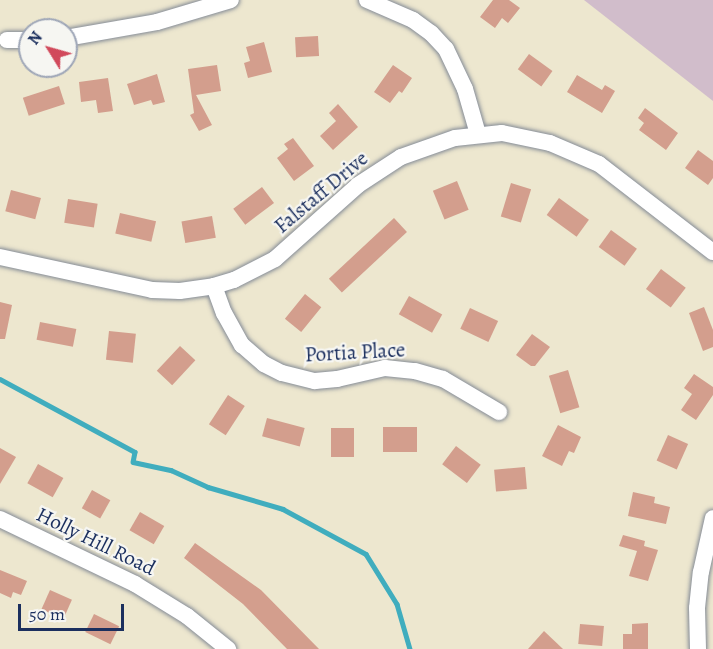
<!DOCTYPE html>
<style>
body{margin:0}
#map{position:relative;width:713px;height:649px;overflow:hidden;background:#ede7cf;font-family:Alegreya,serif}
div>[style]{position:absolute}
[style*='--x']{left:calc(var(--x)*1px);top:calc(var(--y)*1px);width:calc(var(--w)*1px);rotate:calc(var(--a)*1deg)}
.industrial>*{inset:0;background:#d1bdcb}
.stream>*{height:4.5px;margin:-2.25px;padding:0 2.25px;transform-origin:2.25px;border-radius:2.25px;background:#40adbe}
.building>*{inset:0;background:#d39e8d;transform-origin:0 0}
.roads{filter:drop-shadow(0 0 2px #848b96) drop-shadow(0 0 2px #848b96)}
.street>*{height:16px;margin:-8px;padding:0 8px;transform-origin:8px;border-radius:8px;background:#fff}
span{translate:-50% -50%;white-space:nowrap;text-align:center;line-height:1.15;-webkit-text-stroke:4.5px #f6f6f2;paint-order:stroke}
.street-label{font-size:21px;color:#1b2f5e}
.north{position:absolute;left:18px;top:18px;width:60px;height:60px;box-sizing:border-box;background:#f6f6f2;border:2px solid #9ea6b7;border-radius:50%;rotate:307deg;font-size:16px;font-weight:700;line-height:24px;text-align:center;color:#1b2f5e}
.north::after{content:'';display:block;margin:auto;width:21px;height:27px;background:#d1495b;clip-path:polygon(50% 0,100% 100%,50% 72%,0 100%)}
.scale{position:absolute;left:18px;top:604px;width:106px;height:27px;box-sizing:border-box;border:3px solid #1b2f5e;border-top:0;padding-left:8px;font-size:18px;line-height:21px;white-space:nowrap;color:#1b2f5e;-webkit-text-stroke:4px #f6f6f2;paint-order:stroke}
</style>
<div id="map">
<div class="industrial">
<i style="clip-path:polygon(584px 0,713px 0,713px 101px)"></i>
</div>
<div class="stream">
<i style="--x:0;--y:379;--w:153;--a:28.4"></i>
<i style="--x:135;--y:452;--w:10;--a:101"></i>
<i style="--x:133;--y:462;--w:39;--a:12"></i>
<i style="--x:171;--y:470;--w:41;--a:24.7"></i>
<i style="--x:208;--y:487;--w:78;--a:16.3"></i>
<i style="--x:283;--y:509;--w:94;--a:28.5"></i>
<i style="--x:366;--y:554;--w:59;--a:58.2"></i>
<i style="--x:397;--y:604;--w:47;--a:73.9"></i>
</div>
<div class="building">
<i style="clip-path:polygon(493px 0,509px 0,520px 8px,508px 23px,502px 18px,495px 28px,480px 17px)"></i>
<i style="left:318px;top:36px;width:20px;height:23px;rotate:87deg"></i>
<i style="clip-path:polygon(264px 42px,272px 72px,248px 78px,244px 63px,250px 61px,246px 47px)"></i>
<i style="left:529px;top:54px;width:29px;height:19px;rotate:36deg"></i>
<i style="clip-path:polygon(217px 65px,221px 91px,196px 95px,212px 125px,199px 131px,190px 115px,194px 113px,188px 69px)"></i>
<i style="clip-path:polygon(393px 65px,412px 78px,402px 93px,399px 91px,390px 103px,374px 92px)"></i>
<i style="clip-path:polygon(157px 74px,165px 102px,153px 105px,151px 100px,134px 105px,127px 84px)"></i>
<i style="clip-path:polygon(577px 75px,602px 90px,605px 85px,615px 91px,602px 113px,567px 92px)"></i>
<i style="clip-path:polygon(108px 78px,113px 111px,98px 113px,96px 100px,81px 102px,79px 82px)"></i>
<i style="left:59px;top:86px;width:19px;height:38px;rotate:72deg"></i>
<i style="clip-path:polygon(338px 104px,358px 127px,333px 150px,320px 136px,336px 121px,329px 113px)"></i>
<i style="clip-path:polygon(645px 108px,678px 133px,666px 150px,639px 130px,644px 123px,638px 118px)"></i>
<i style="clip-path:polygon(293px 138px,314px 166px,294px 181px,277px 158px,288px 149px,284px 144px)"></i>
<i style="clip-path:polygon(698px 150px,713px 161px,713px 178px,708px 185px,685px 168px)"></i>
<i style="left:457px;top:181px;width:31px;height:26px;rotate:68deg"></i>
<i style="left:511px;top:183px;width:21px;height:35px;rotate:17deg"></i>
<i style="left:262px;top:187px;width:20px;height:36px;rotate:53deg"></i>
<i style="left:11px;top:190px;width:31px;height:22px;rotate:15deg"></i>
<i style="left:559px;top:198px;width:37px;height:21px;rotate:36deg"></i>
<i style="left:68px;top:199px;width:30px;height:24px;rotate:9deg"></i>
<i style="left:120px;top:213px;width:37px;height:21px;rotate:13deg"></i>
<i style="left:212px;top:216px;width:22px;height:31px;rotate:80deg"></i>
<i style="left:394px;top:218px;width:19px;height:89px;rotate:47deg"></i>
<i style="left:611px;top:230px;width:32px;height:21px;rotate:36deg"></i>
<i style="left:661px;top:269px;width:31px;height:25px;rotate:37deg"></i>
<i style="left:305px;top:294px;width:21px;height:32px;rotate:39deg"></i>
<i style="left:409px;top:296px;width:38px;height:21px;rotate:29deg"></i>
<i style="clip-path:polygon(0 302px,12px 305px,5px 339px,0 339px)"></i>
<i style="clip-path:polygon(704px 307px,713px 330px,713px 347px,703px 351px,689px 313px)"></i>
<i style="left:470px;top:308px;width:31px;height:23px;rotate:25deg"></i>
<i style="left:40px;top:322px;width:37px;height:18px;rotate:11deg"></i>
<i style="left:109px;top:331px;width:27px;height:29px;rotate:6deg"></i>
<i style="clip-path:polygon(532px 334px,550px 347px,535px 366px,531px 366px,516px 355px)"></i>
<i style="left:180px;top:346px;width:21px;height:34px;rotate:43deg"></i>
<i style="left:568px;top:370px;width:39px;height:20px;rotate:73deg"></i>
<i style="clip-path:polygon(694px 374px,713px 387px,713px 395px,696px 420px,681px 410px,692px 394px,684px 388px)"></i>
<i style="left:228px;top:395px;width:20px;height:35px;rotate:33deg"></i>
<i style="left:267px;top:418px;width:39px;height:19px;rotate:15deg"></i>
<i style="clip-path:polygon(558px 425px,581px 437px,574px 453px,569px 451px,562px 466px,542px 456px)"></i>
<i style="left:383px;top:427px;width:34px;height:25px"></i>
<i style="left:331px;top:428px;width:23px;height:29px"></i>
<i style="left:668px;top:435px;width:22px;height:28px;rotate:24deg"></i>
<i style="left:456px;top:446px;width:31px;height:23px;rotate:37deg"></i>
<i style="clip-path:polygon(0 448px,16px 457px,0 484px)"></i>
<i style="left:38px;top:464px;width:29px;height:22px;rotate:29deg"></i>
<i style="left:525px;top:467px;width:22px;height:31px;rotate:85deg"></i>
<i style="left:92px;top:490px;width:21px;height:21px;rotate:29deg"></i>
<i style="clip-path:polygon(633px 492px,655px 497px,654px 503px,670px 507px,666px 524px,628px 516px)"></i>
<i style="left:140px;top:512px;width:28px;height:21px;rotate:30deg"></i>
<i style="clip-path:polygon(623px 535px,645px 541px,644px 546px,658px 550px,648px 581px,629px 576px,637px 551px,619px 546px)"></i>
<i style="clip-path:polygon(195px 543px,261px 590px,319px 649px,287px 649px,243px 604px,184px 558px)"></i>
<i style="clip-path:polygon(0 570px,27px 581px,21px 595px,13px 592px,11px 598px,0 593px)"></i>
<i style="left:50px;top:590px;width:24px;height:21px;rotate:24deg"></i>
<i style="left:94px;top:614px;width:28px;height:20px;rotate:26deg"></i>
<i style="clip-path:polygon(648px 623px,648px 649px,623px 649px,623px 634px,632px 634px,632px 624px)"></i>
<i style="left:580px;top:624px;width:24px;height:20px;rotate:5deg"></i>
<i style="clip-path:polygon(544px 631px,563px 649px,528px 649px)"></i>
</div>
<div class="roads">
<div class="street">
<i style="--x:367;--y:0;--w:50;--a:23.5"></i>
<i style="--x:413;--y:20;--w:22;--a:36"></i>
<i style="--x:431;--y:33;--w:22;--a:47"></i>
<i style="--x:446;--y:49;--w:44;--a:64.6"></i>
<i style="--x:465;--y:89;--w:47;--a:73.9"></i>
<i style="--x:66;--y:38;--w:92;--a:-10"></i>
<i style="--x:157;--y:22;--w:77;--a:-16.6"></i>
<i style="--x:7;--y:40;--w:23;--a:0"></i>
<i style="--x:0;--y:257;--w:156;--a:12.2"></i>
<i style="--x:152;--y:290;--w:28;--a:2"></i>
<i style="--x:180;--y:291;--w:34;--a:-8"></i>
<i style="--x:214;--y:286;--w:21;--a:-17"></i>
<i style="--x:234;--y:280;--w:46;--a:-27.1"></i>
<i style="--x:275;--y:259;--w:111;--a:-41.7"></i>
<i style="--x:358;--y:185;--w:51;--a:-33.1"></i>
<i style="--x:401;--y:157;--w:57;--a:-19.4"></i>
<i style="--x:455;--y:138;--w:47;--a:-6.1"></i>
<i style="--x:502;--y:133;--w:49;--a:11.8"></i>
<i style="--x:550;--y:143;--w:53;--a:23.2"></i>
<i style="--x:599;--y:164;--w:144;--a:37.7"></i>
<i style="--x:214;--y:286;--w:29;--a:70"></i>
<i style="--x:224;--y:313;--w:37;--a:61"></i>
<i style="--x:242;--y:345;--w:29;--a:41"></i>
<i style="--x:264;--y:364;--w:20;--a:27"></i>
<i style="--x:282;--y:373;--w:34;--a:14"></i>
<i style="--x:315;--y:381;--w:22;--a:-5"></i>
<i style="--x:337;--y:379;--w:49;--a:-12.9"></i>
<i style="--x:385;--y:368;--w:30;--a:6"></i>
<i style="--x:415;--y:371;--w:29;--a:16"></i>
<i style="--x:443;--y:379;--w:65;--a:30.5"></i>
<i style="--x:0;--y:519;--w:150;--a:25.7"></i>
<i style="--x:135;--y:584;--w:61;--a:31.6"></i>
<i style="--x:187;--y:616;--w:53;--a:38.8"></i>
<i style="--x:698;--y:649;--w:41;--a:-91.4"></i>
<i style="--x:697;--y:608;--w:36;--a:-84"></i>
<i style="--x:701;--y:572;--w:55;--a:-77.5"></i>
</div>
</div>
<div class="street-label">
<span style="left:321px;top:192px;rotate:-40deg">Falstaff Drive</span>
<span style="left:355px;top:352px;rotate:-3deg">Portia Place</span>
<span style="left:96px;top:541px;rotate:26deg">Holly Hill Road</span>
</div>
<div class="north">N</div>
<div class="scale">50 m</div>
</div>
